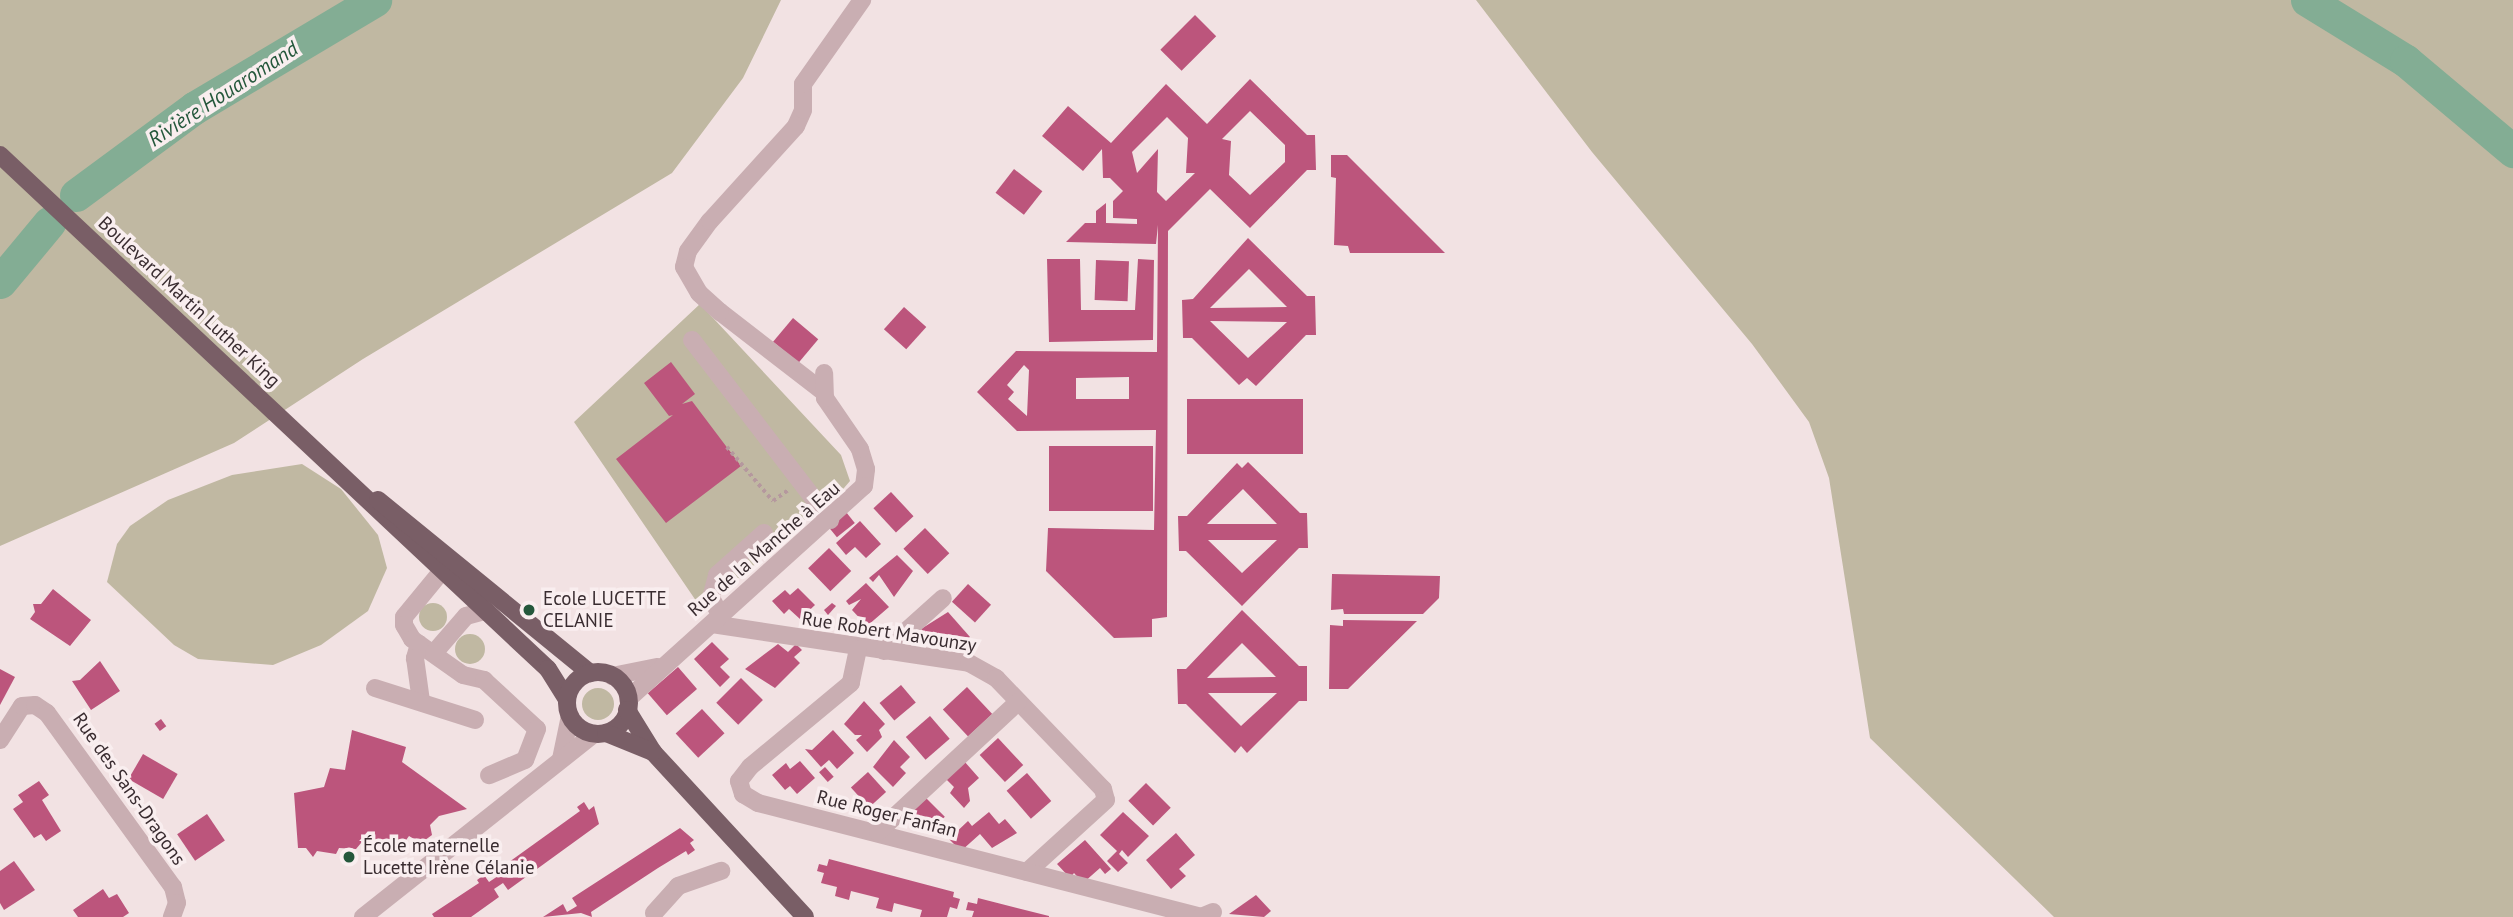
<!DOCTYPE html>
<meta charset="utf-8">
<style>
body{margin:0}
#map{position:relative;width:2513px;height:917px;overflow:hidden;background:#f2e2e3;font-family:"PT Sans",sans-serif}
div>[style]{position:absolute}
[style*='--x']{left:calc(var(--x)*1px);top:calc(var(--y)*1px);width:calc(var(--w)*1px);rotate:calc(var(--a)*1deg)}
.green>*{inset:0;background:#c0b8a2}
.round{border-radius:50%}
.river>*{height:33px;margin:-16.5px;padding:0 16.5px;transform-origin:16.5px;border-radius:16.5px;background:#83ad94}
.building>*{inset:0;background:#bc557c;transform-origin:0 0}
.path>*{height:3.5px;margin-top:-1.75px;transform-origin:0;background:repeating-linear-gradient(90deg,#b5989e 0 3.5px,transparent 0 7px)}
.minor>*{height:18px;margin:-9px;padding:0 9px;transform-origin:9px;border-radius:9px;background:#c9aeb2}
.major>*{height:18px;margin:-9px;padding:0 9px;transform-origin:9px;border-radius:9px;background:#795e66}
.major>.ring{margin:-9px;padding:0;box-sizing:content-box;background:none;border:18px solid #795e66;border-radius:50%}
.dots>*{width:19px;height:19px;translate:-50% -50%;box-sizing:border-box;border:4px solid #f9eeef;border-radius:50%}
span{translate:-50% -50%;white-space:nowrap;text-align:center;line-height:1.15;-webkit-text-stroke:7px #f9eeef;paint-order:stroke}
.street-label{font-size:19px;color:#392c30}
.poi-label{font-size:19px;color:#392c30}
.left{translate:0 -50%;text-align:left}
.water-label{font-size:21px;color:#24573b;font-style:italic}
</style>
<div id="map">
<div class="green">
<i style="clip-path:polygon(0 0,781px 0,743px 78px,672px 173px,363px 359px,234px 443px,0 546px)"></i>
<i style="clip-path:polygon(1476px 0,2513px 0,2513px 917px,2054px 917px,1870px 738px,1829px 478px,1809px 422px,1752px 344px,1592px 152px)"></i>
<i style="clip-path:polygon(700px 304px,841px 455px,850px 481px,838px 495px,835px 492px,826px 498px,821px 491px,808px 501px,813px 513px,723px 593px,726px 579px,710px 573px,703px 611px,574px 422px)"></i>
<i style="clip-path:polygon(302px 464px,341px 489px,378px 535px,387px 568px,368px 611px,321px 645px,273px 665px,198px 659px,174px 645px,107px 582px,117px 544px,130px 526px,168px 500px,232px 475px)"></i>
<i class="round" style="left:419px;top:603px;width:28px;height:28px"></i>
<i class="round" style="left:455px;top:634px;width:30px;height:30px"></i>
<i class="round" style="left:582px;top:688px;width:32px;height:32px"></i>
</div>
<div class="river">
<i style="--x:2307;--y:0;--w:116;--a:31.6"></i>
<i style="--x:2406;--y:61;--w:140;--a:40.1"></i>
<i style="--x:76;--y:195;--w:147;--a:-36.4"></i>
<i style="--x:194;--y:108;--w:211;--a:-30.8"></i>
<i style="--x:0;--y:282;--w:77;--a:-50.3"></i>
</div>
<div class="building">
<i style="left:1195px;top:15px;width:30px;height:49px;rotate:45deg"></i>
<i style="clip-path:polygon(evenodd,1250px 79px,1307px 135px,1315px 135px,1316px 170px,1307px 170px,1250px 228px,1210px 189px,1168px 231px,1167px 617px,1152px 619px,1152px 637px,1114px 638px,1046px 571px,1048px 528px,1154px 530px,1156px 430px,1017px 431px,977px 392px,1016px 351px,1157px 352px,1158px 225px,1156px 244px,1066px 242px,1085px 223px,1096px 223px,1096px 211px,1106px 203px,1106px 223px,1137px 224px,1137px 219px,1113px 218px,1113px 201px,1123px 191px,1110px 178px,1103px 178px,1102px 149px,1083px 171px,1042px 136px,1068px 106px,1111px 143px,1166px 84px,1207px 124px,1250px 79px,1250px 111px,1285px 145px,1285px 162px,1250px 195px,1229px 175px,1231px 141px,1222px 139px,1250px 111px,1250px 79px,1167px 117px,1188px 138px,1186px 173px,1195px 173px,1166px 201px,1157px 192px,1158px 149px,1137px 173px,1132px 152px,1167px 117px,1250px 79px,1024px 365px,1029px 370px,1027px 416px,1008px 399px,1014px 392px,1007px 385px,1024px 365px,1250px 79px,1129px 377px,1129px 399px,1076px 399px,1076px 378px,1129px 377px)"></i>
<i style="clip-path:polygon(1331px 155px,1347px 155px,1445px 253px,1350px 253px,1348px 246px,1334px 245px,1336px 178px,1331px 177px)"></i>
<i style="left:1014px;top:169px;width:36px;height:30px;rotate:38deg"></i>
<i style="clip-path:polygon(evenodd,1248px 238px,1307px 296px,1315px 296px,1316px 335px,1306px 335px,1256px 386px,1247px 378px,1239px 385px,1192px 338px,1183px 338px,1182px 300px,1193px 299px,1248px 238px,1249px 269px,1287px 307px,1210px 308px,1249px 269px,1248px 238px,1210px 321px,1287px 322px,1248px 358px,1210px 321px)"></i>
<i style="clip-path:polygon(1047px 259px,1080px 259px,1081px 310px,1135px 310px,1138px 259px,1154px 260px,1153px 340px,1049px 342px)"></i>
<i style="left:1096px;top:260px;width:33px;height:40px;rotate:2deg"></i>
<i style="left:904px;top:307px;width:30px;height:30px;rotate:42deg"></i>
<i style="left:793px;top:318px;width:33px;height:31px;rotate:40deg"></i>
<i style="clip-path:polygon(671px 362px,695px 394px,682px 404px,692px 401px,741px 466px,666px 523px,616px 459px,673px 415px,669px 416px,644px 383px)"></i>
<i style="left:1187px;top:399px;width:116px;height:55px"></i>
<i style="left:1049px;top:446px;width:104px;height:65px"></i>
<i style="clip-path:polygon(evenodd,1248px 462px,1300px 513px,1307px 513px,1308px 548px,1299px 548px,1242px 606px,1186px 551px,1179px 551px,1178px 516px,1187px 516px,1237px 463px,1242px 468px,1248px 462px,1243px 489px,1277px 524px,1207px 524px,1243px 489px,1248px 462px,1208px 540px,1277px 540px,1242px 573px,1208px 540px)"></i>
<i style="left:891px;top:492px;width:33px;height:24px;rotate:47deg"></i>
<i style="left:846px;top:512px;width:14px;height:23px;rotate:51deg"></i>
<i style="clip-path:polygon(860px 521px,881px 544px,866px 558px,855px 547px,846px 555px,836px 543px)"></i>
<i style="left:925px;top:528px;width:35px;height:30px;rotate:46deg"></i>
<i style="left:829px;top:548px;width:32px;height:29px;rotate:46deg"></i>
<i style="clip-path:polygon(897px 555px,913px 571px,894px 597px,879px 575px,873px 582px,869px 578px)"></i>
<i style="clip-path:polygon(1332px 574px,1440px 576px,1439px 598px,1423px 614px,1344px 614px,1343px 609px,1331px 610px)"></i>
<i style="clip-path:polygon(866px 583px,889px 607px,867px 626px,852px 610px,861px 599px,849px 605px,846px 601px)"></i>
<i style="left:968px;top:584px;width:31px;height:24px;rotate:42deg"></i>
<i style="clip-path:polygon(798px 588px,815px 605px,800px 619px,789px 609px,784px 614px,772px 601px,785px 590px,790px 595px)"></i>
<i style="clip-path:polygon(53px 589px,91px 620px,70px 646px,30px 619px,35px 612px,33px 604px,41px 604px)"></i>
<i style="clip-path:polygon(832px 603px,836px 606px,828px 615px,824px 610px)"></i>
<i style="clip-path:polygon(evenodd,1242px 610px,1299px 666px,1307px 666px,1307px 701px,1299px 701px,1247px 753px,1241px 746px,1235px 753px,1186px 704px,1178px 704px,1177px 669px,1186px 669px,1242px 610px,1242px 643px,1276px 677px,1207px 678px,1242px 643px,1242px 610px,1208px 693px,1277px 693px,1241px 726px,1208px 693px)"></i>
<i style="clip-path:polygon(948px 612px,970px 637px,953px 652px,943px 651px,921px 629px)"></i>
<i style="clip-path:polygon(1343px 620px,1417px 621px,1348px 689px,1329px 689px,1330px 625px,1343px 626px)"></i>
<i style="clip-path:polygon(712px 642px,729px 659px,720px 667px,730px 677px,720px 687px,694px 659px)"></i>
<i style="clip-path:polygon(778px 644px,788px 652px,796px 644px,802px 650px,794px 657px,800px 663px,775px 688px,745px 669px)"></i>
<i style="clip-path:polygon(100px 661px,120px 691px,91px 710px,72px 681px,80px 680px)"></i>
<i style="left:678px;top:667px;width:29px;height:40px;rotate:49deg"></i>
<i style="clip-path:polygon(0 669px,15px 677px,0 705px)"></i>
<i style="left:741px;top:678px;width:31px;height:35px;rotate:45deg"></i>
<i style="left:901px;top:685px;width:23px;height:28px;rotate:50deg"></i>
<i style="left:967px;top:687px;width:37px;height:33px;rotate:47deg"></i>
<i style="clip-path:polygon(864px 701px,885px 724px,879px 730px,882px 737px,867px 752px,856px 740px,862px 735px,855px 735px,844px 724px)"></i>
<i style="left:702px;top:709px;width:33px;height:36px;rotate:47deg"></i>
<i style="left:930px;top:716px;width:30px;height:32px;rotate:49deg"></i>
<i style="left:161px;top:719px;width:9px;height:8px;rotate:54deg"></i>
<i style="clip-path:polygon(352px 730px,406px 747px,402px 762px,467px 809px,439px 816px,430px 825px,432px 835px,421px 843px,409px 836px,401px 847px,389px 839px,375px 848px,361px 843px,356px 849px,339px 848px,336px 854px,317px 851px,313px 857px,306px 848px,298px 848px,294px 793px,324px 787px,330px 768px,345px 770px)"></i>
<i style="clip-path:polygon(833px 730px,854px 753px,837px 769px,829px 760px,821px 767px,805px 749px,812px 750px)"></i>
<i style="left:998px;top:738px;width:37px;height:25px;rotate:47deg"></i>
<i style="clip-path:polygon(894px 740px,910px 757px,900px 767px,906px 773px,893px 787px,873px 767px)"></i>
<i style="left:143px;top:754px;width:40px;height:29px;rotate:30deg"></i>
<i style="clip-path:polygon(800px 761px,815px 778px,797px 794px,790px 786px,785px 790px,772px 775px,786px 763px,790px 769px)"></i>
<i style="clip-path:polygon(964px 761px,979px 778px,968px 788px,970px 801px,964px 808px,950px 793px,954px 787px,945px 778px)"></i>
<i style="left:825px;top:767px;width:13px;height:8px;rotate:48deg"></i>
<i style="left:868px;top:772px;width:27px;height:23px;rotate:48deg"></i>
<i style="left:1027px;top:773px;width:37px;height:27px;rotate:49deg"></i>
<i style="clip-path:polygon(39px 781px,49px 795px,42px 800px,61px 831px,46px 841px,41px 834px,34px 838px,13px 809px,23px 802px,18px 795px)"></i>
<i style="left:1146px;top:783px;width:35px;height:25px;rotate:45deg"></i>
<i style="left:925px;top:797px;width:28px;height:21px;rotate:45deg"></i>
<i style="clip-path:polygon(584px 802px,589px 810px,594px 806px,599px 824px,508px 890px,503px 883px,494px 889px,499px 897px,471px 917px,434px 917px,432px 914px,479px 883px,477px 880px,484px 875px,489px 882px,498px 876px,493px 869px,499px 864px,502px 867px,580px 811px,577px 807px)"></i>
<i style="clip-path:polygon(989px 812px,999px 824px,1005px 819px,1017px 833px,992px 848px,980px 834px,961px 851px,949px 839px,968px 821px,972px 826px)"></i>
<i style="clip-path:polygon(1123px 812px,1149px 836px,1128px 857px,1122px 850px,1119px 854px,1128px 863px,1118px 872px,1107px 861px,1117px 851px,1100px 835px)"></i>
<i style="left:207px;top:814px;width:32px;height:36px;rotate:56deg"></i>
<i style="clip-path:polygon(680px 828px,694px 840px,690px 843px,695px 850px,688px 855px,686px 851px,658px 868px,591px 912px,592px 917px,581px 913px,543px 917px,563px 904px,567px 912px,577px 906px,572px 898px)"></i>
<i style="clip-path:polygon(1176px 833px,1195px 855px,1179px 869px,1186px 876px,1171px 889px,1146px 860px)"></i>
<i style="clip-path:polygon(1085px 840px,1111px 869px,1105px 874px,1100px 868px,1083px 883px,1074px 873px,1070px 878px,1057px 864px)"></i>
<i style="clip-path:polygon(829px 859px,954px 892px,953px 897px,960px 899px,957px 909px,950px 907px,947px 917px,920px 917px,922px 910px,894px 903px,892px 912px,876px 908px,879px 898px,851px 891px,849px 900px,835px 896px,837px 887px,821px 883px,824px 873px,817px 871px,819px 864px,827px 866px)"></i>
<i style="clip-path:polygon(14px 861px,35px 890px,4px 910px,0 903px,0 871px)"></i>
<i style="clip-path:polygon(103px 889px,109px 898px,117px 894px,129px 913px,123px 917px,78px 917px,73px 910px)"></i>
<i style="clip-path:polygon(1256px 895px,1271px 911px,1264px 917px,1229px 914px)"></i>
<i style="clip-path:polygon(978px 898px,1049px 916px,1049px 917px,972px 917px,974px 911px,966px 910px,968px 902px,977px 904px)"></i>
</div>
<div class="path">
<i style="--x:727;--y:447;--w:71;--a:49.6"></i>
<i style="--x:773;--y:501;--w:19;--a:-36"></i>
</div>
<div class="minor">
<i style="--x:692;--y:340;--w:227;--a:52.5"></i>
<i style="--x:821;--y:390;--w:128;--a:-142.3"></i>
<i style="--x:720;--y:312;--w:28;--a:-138"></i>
<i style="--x:699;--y:293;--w:30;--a:-120"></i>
<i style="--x:684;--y:267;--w:16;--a:-76"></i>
<i style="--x:688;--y:251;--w:37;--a:-54"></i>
<i style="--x:710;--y:221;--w:128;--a:-47.8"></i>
<i style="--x:796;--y:126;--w:17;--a:-66"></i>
<i style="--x:803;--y:110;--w:26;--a:-90"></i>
<i style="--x:803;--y:84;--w:103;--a:-54.9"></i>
<i style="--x:456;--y:571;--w:15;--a:176"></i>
<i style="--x:441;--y:572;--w:58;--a:129.4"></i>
<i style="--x:404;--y:617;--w:8;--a:90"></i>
<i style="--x:404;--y:625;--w:16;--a:60"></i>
<i style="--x:412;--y:639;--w:62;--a:35.2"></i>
<i style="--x:463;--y:675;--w:22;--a:13"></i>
<i style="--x:484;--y:680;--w:72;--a:42.8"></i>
<i style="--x:537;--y:729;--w:33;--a:111"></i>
<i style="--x:525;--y:760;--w:39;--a:157"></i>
<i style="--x:721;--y:616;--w:21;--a:-119"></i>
<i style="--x:711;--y:598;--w:24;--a:-75"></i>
<i style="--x:717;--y:575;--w:63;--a:-41.8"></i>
<i style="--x:712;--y:624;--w:260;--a:8.6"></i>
<i style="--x:969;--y:663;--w:31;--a:29"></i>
<i style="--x:996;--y:678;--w:154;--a:46.1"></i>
<i style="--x:1103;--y:789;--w:11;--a:75"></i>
<i style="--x:1106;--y:800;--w:107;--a:137.7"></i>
<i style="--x:419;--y:644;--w:15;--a:106"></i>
<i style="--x:415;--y:658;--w:43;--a:82.1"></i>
<i style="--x:858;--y:649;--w:35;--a:102"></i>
<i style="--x:851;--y:683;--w:131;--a:140.3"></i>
<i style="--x:750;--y:767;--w:18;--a:128"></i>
<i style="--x:739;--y:781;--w:14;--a:73"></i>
<i style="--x:743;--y:794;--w:17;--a:31"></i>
<i style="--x:758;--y:803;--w:457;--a:14.4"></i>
<i style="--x:1201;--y:917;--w:13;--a:-23"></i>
<i style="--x:884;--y:651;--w:79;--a:-41.9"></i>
<i style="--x:434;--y:653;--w:49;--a:-49.1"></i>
<i style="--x:466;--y:616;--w:20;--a:-15"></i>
<i style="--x:612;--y:676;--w:47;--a:-11.1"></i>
<i style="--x:375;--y:688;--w:105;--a:17.7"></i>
<i style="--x:628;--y:699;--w:318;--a:-42.1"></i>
<i style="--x:864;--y:486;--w:17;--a:-83"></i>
<i style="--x:866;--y:469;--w:21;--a:-107"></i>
<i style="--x:860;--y:449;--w:62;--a:-124.5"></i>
<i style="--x:825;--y:398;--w:25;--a:-92"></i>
<i style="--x:0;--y:740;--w:40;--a:-57.1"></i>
<i style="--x:22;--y:706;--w:13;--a:-4"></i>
<i style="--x:35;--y:705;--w:14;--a:34"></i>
<i style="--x:47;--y:713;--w:215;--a:54.1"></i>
<i style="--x:173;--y:887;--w:16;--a:76"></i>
<i style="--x:177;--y:903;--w:15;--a:110"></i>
<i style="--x:561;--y:759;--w:44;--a:-78.2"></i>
<i style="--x:878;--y:832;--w:191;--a:-42.9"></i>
<i style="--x:654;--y:913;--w:36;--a:-48"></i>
<i style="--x:678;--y:886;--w:46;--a:-19.2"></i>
<i style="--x:363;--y:917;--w:295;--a:-38.4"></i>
</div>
<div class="major">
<i style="--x:0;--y:155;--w:751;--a:43.17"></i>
<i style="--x:548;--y:669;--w:36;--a:58"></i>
<i style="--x:378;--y:500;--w:274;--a:39.2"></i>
<i class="ring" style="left:567px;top:672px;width:44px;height:44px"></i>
<i style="--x:627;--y:710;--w:49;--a:58.2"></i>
<i style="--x:653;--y:752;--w:224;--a:47.3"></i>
<i style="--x:606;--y:733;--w:51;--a:22"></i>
</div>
<div class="dots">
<i style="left:529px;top:610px;background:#24573b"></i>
<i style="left:349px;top:857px;background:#24573b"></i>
</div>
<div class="street-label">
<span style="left:189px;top:302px;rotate:43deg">Boulevard Martin Luther King</span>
<span style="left:764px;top:549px;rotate:-41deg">Rue de la Manche à Eau</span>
<span style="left:889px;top:632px;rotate:9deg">Rue Robert Mavounzy</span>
<span style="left:129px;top:789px;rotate:55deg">Rue des Sans-Dragons</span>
<span style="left:887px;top:814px;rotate:14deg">Rue Roger Fanfan</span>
</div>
<div class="poi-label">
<span class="left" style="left:543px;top:610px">Ecole LUCETTE<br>CELANIE</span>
<span class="left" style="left:363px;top:857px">École maternelle<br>Lucette Irène Célanie</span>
</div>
<div class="water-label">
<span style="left:223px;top:94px;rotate:-33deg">Rivière Houaromand</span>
</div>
</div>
